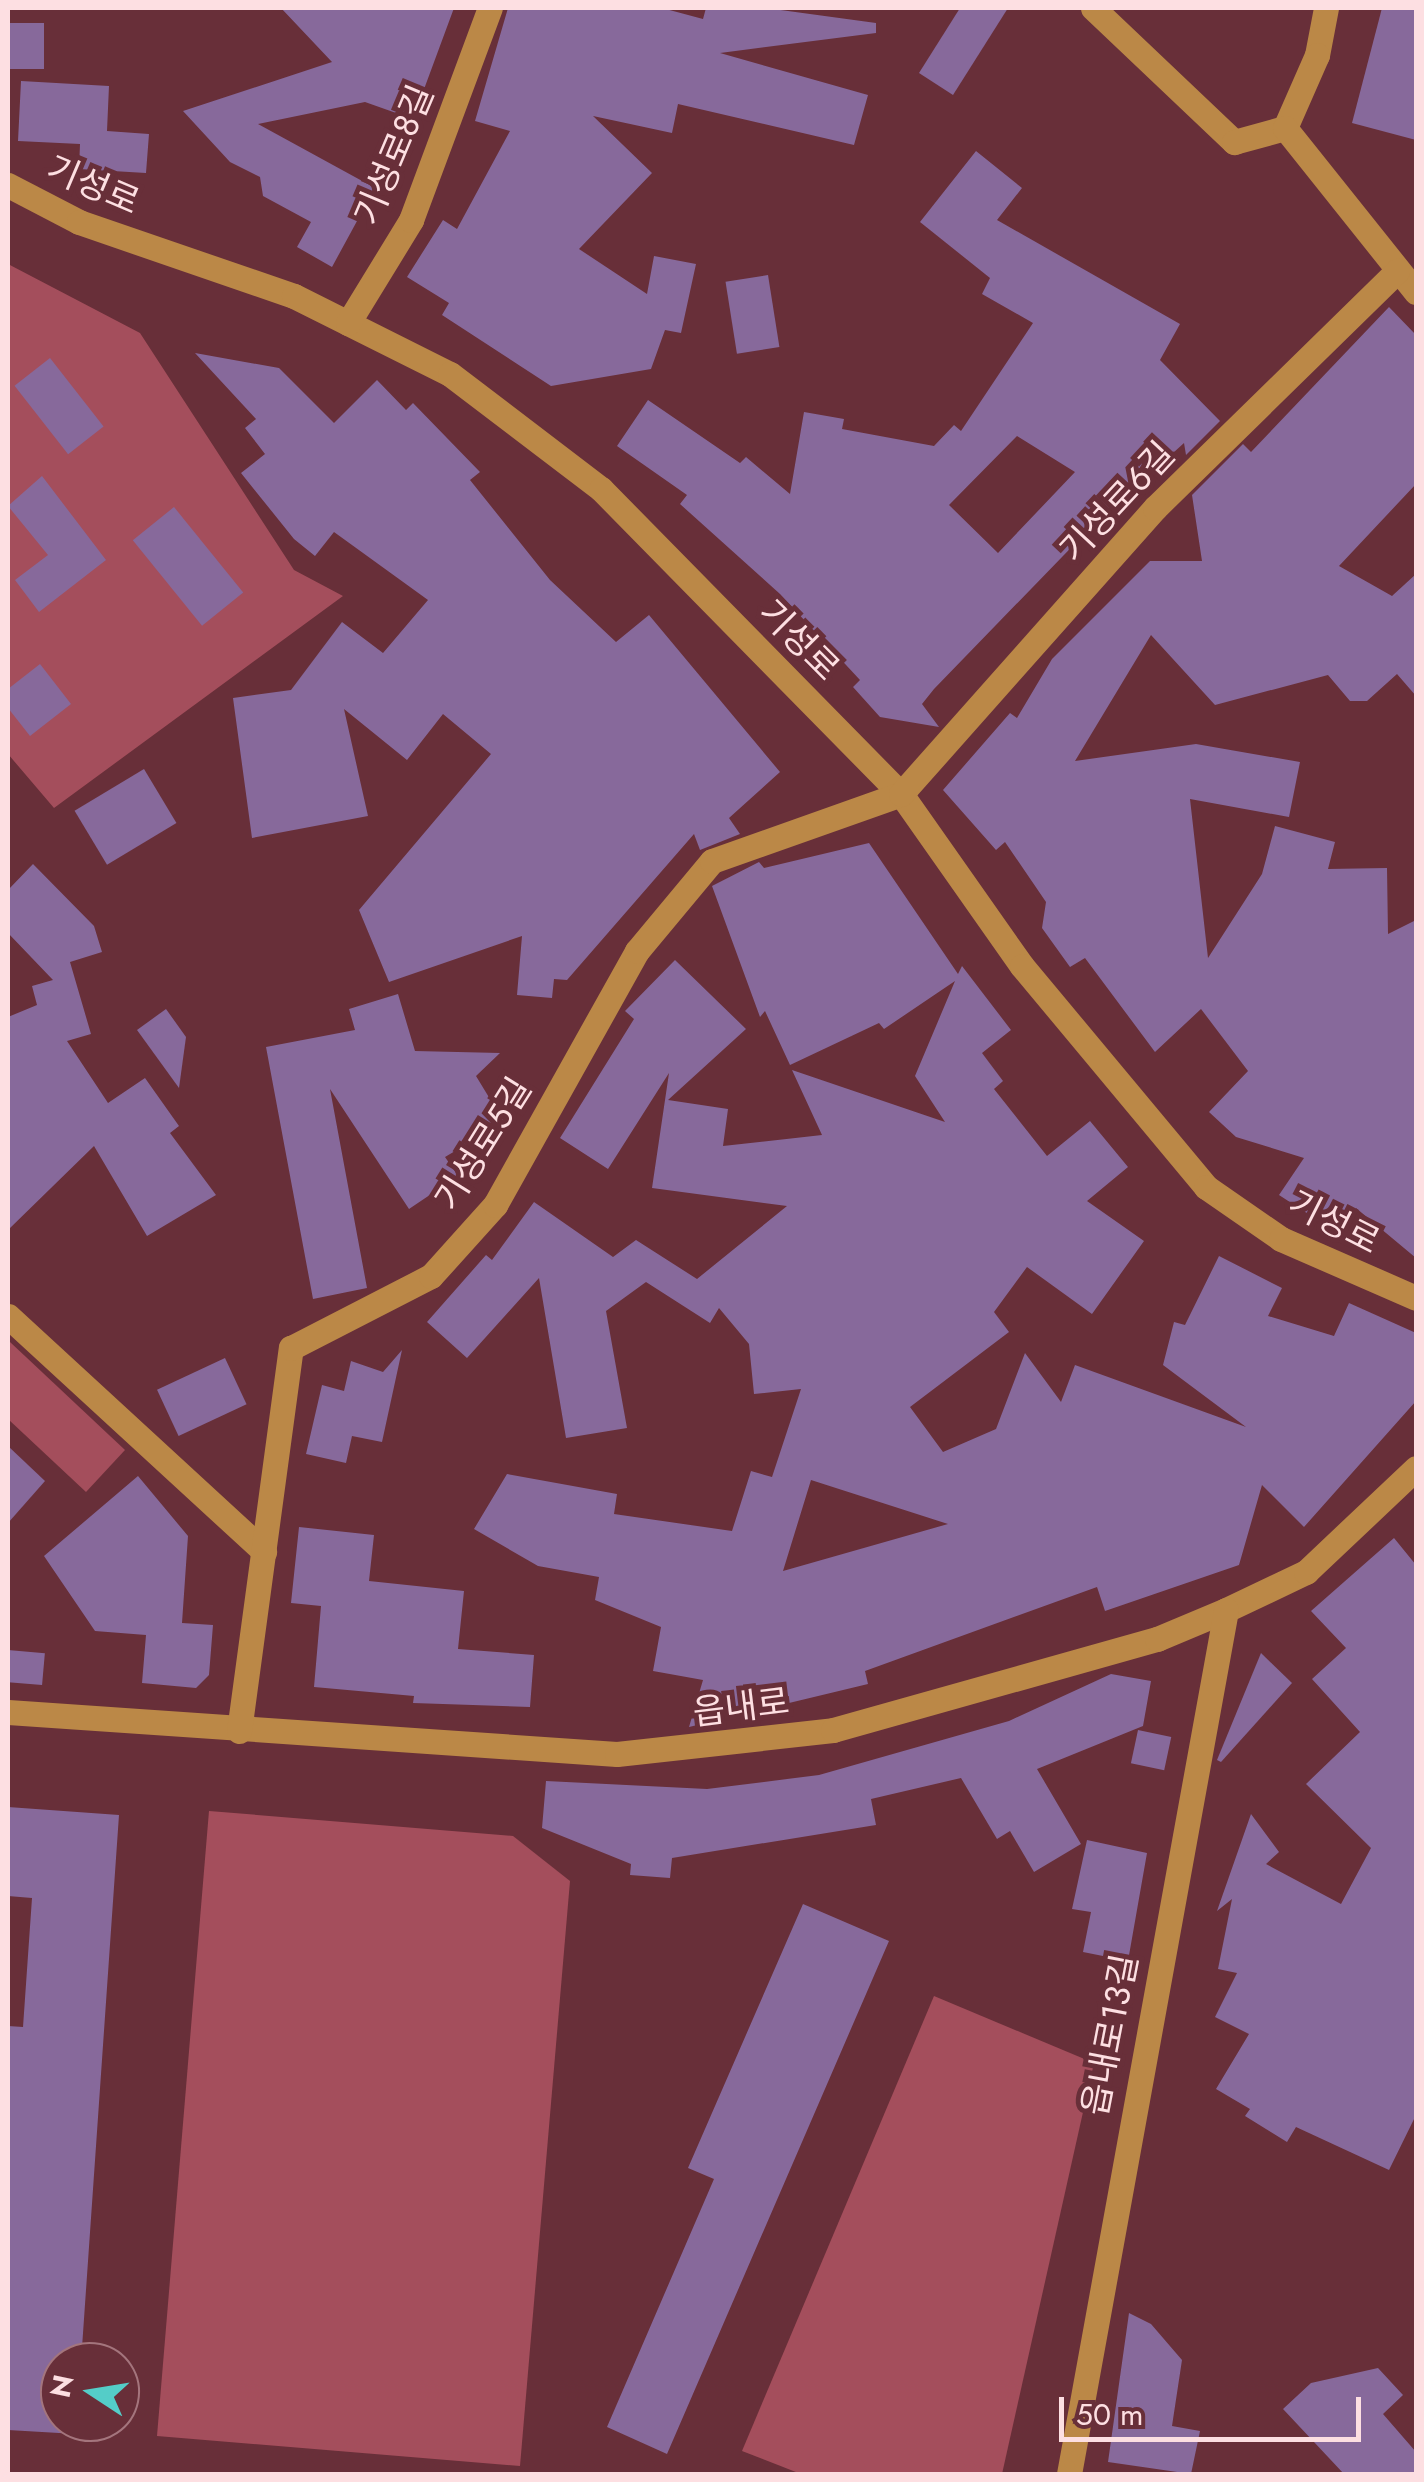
<!DOCTYPE html>
<meta charset="utf-8">
<style>
body{margin:0}
#map{position:relative;width:1424px;height:2482px;overflow:hidden;background:#682f39;font-family:Jost,"Noto Sans KR",sans-serif}
div>[style]{position:absolute}
[style*='--x']{left:calc(var(--x)*1px);top:calc(var(--y)*1px);width:calc(var(--w)*1px);rotate:calc(var(--a)*1deg)}
.green>*{inset:0;background:#a44e5c}
.building>*{inset:0;background:#87699b;transform-origin:0 0}
.minor>*{height:25px;margin:-12.5px;padding:0 12.5px;transform-origin:12.5px;border-radius:12.5px;background:#bb8847}
span{translate:-50% -50%;white-space:nowrap;text-align:center;line-height:1.15;-webkit-text-stroke:10px #682f39;paint-order:stroke}
.street-label{font-size:35px;color:#fddfe2}
.frame{position:absolute;inset:0;border:10px solid #fddfe2;pointer-events:none}
.north{position:absolute;left:40px;top:2342px;width:100px;height:100px;box-sizing:border-box;background:#682f39;border:2px solid #a4757d;border-radius:50%;rotate:282deg;font-size:28px;font-weight:700;line-height:40px;text-align:center;color:#fddfe2}
.north::after{content:'';display:block;margin:auto;width:35px;height:45px;background:#54cdc8;clip-path:polygon(50% 0,100% 100%,50% 72%,0 100%)}
.scale{position:absolute;left:1059px;top:2397px;width:302px;height:45px;box-sizing:border-box;border:5px solid #fddfe2;border-top:0;padding-left:12px;font-size:30px;line-height:35px;white-space:nowrap;color:#fddfe2;-webkit-text-stroke:8px #682f39;paint-order:stroke}
</style>
<div id="map">
<div class="green">
<i style="clip-path:polygon(8px 264px,140px 333px,294px 570px,343px 596px,54px 808px,8px 754px)"></i>
<i style="clip-path:polygon(10px 1342px,125px 1450px,86px 1492px,8px 1419px)"></i>
<i style="clip-path:polygon(209px 1811px,513px 1836px,570px 1881px,520px 2466px,157px 2436px)"></i>
<i style="clip-path:polygon(934px 1996px,1094px 2063px,1002px 2474px,801px 2474px,742px 2451px)"></i>
</div>
<div class="building">
<i style="clip-path:polygon(281px 8px,454px 8px,413px 119px,365px 102px,258px 124px,375px 188px,332px 267px,297px 247px,311px 222px,263px 196px,260px 177px,230px 162px,183px 111px,332px 62px)"></i>
<i style="clip-path:polygon(508px 8px,662px 8px,703px 19px,706px 8px,766px 8px,876px 23px,876px 33px,720px 53px,868px 95px,854px 145px,678px 104px,672px 133px,593px 116px,652px 173px,579px 249px,647px 294px,654px 256px,696px 264px,681px 333px,665px 330px,651px 369px,551px 386px,442px 315px,449px 303px,407px 277px,443px 220px,457px 229px,510px 131px,475px 121px)"></i>
<i style="clip-path:polygon(960px 8px,1008px 8px,953px 95px,919px 73px)"></i>
<i style="clip-path:polygon(1382px 8px,1416px 8px,1416px 140px,1352px 123px)"></i>
<i style="left:8px;top:23px;width:36px;height:46px"></i>
<i style="clip-path:polygon(21px 81px,109px 86px,107px 131px,149px 134px,146px 173px,79px 169px,80px 144px,18px 141px)"></i>
<i style="clip-path:polygon(evenodd,976px 151px,1022px 188px,997px 220px,1180px 324px,1160px 360px,1220px 421px,1186px 455px,1184px 443px,1162px 463px,1157px 459px,934px 689px,922px 704px,939px 727px,880px 717px,853px 687px,860px 680px,780px 594px,680px 504px,687px 495px,617px 446px,648px 400px,740px 463px,746px 457px,790px 494px,804px 412px,844px 419px,842px 429px,934px 446px,954px 425px,961px 431px,1033px 323px,982px 294px,990px 278px,920px 222px,976px 151px,1017px 436px,1075px 472px,998px 553px,949px 505px,1017px 436px)"></i>
<i style="left:768px;top:275px;width:73px;height:43px;rotate:81deg"></i>
<i style="clip-path:polygon(1389px 307px,1416px 335px,1416px 484px,1339px 566px,1392px 596px,1416px 574px,1416px 696px,1397px 674px,1367px 701px,1350px 701px,1328px 675px,1215px 705px,1151px 635px,1075px 761px,1196px 744px,1300px 762px,1289px 817px,1190px 799px,1208px 958px,1262px 874px,1275px 826px,1335px 842px,1328px 869px,1387px 868px,1388px 934px,1416px 920px,1416px 1258px,1356px 1208px,1339px 1234px,1279px 1195px,1304px 1158px,1236px 1137px,1209px 1112px,1248px 1071px,1201px 1009px,1155px 1052px,1085px 958px,1070px 967px,1042px 928px,1046px 902px,1005px 842px,996px 850px,943px 790px,1010px 713px,1017px 718px,1052px 659px,1150px 561px,1202px 561px,1192px 495px,1243px 444px,1251px 452px)"></i>
<i style="clip-path:polygon(195px 353px,279px 368px,334px 423px,377px 380px,406px 410px,413px 403px,480px 472px,470px 480px,550px 580px,616px 642px,649px 615px,780px 772px,729px 818px,740px 834px,700px 850px,694px 834px,567px 980px,554px 979px,552px 998px,517px 995px,522px 936px,389px 982px,359px 910px,491px 754px,443px 714px,407px 760px,344px 709px,368px 816px,252px 838px,233px 698px,291px 690px,342px 622px,383px 653px,428px 600px,334px 532px,315px 556px,294px 539px,241px 473px,265px 454px,245px 428px,256px 419px)"></i>
<i style="left:50px;top:358px;width:87px;height:45px;rotate:52deg"></i>
<i style="clip-path:polygon(42px 476px,106px 560px,39px 612px,15px 580px,48px 555px,8px 506px)"></i>
<i style="left:174px;top:507px;width:110px;height:53px;rotate:51deg"></i>
<i style="clip-path:polygon(40px 664px,71px 704px,30px 736px,8px 708px,8px 689px)"></i>
<i style="left:144px;top:769px;width:63px;height:81px;rotate:59deg"></i>
<i style="clip-path:polygon(evenodd,869px 843px,958px 974px,962px 966px,1011px 1030px,982px 1053px,1003px 1081px,994px 1089px,1047px 1156px,1090px 1121px,1128px 1167px,1087px 1201px,1144px 1241px,1092px 1314px,1027px 1267px,994px 1312px,1009px 1332px,910px 1407px,943px 1452px,996px 1429px,1025px 1353px,1061px 1402px,1075px 1365px,1246px 1427px,1163px 1365px,1174px 1322px,1185px 1325px,1219px 1256px,1282px 1288px,1268px 1316px,1334px 1336px,1349px 1303px,1416px 1333px,1416px 1401px,1304px 1527px,1262px 1485px,1239px 1565px,1105px 1611px,1097px 1587px,865px 1671px,868px 1684px,689px 1727px,703px 1680px,653px 1671px,661px 1627px,595px 1600px,599px 1577px,538px 1566px,474px 1529px,507px 1474px,617px 1494px,614px 1514px,732px 1531px,751px 1471px,772px 1477px,801px 1389px,754px 1394px,749px 1344px,719px 1308px,710px 1323px,646px 1282px,606px 1311px,627px 1428px,566px 1438px,539px 1278px,467px 1358px,427px 1322px,486px 1255px,492px 1260px,534px 1202px,613px 1257px,636px 1240px,697px 1279px,787px 1206px,652px 1188px,669px 1073px,608px 1169px,560px 1138px,634px 1019px,625px 1011px,675px 960px,746px 1029px,668px 1100px,728px 1109px,723px 1146px,822px 1135px,792px 1070px,945px 1122px,915px 1076px,955px 981px,884px 1029px,879px 1023px,790px 1065px,765px 1011px,760px 1017px,712px 886px,759px 862px,764px 868px,869px 843px,811px 1480px,948px 1524px,783px 1571px,811px 1480px)"></i>
<i style="clip-path:polygon(33px 864px,94px 926px,102px 952px,70px 962px,91px 1034px,67px 1041px,108px 1103px,145px 1078px,179px 1126px,170px 1133px,216px 1195px,147px 1236px,94px 1146px,8px 1230px,8px 1017px,37px 1005px,32px 986px,53px 980px,8px 933px,8px 890px)"></i>
<i style="clip-path:polygon(398px 994px,415px 1051px,500px 1053px,476px 1076px,504px 1122px,445px 1157px,458px 1176px,409px 1209px,330px 1089px,367px 1288px,313px 1299px,266px 1047px,355px 1030px,349px 1009px)"></i>
<i style="clip-path:polygon(166px 1009px,186px 1037px,179px 1088px,137px 1030px)"></i>
<i style="clip-path:polygon(402px 1350px,382px 1442px,352px 1436px,346px 1463px,306px 1454px,322px 1385px,344px 1391px,351px 1361px,383px 1372px)"></i>
<i style="left:225px;top:1358px;width:51px;height:75px;rotate:65deg"></i>
<i style="clip-path:polygon(8px 1446px,45px 1481px,8px 1523px)"></i>
<i style="clip-path:polygon(138px 1476px,188px 1536px,182px 1623px,213px 1625px,209px 1675px,196px 1688px,142px 1683px,146px 1635px,95px 1631px,44px 1556px)"></i>
<i style="clip-path:polygon(299px 1527px,374px 1535px,369px 1581px,464px 1591px,458px 1649px,534px 1655px,530px 1707px,413px 1703px,414px 1696px,314px 1687px,321px 1606px,291px 1603px)"></i>
<i style="clip-path:polygon(1394px 1538px,1416px 1565px,1416px 2115px,1389px 2170px,1296px 2127px,1287px 2142px,1245px 2116px,1250px 2109px,1216px 2089px,1249px 2034px,1215px 2017px,1237px 1973px,1218px 1969px,1232px 1899px,1217px 1911px,1251px 1814px,1279px 1852px,1266px 1864px,1341px 1904px,1371px 1848px,1306px 1784px,1360px 1732px,1312px 1679px,1346px 1648px,1311px 1611px)"></i>
<i style="left:8px;top:1650px;width:37px;height:32px;rotate:5deg"></i>
<i style="clip-path:polygon(1261px 1653px,1292px 1683px,1221px 1762px,1217px 1760px)"></i>
<i style="clip-path:polygon(1111px 1674px,1151px 1681px,1143px 1726px,1037px 1769px,1081px 1844px,1034px 1872px,1010px 1831px,997px 1839px,961px 1778px,871px 1799px,876px 1825px,672px 1858px,670px 1878px,630px 1875px,631px 1864px,542px 1828px,546px 1781px,707px 1789px,819px 1775px,1009px 1721px)"></i>
<i style="left:1138px;top:1730px;width:34px;height:34px;rotate:12deg"></i>
<i style="clip-path:polygon(8px 1807px,119px 1815px,81px 2362px,60px 2362px,60px 2422px,77px 2422px,76px 2434px,8px 2430px,8px 2026px,23px 2027px,32px 1898px,8px 1896px)"></i>
<i style="clip-path:polygon(1087px 1840px,1147px 1853px,1128px 1961px,1083px 1952px,1091px 1912px,1072px 1909px)"></i>
<i style="clip-path:polygon(803px 1904px,889px 1941px,667px 2454px,607px 2427px,714px 2179px,688px 2168px)"></i>
<i style="clip-path:polygon(1129px 2313px,1151px 2324px,1182px 2360px,1172px 2426px,1200px 2431px,1191px 2474px,1108px 2462px)"></i>
<i style="clip-path:polygon(1378px 2368px,1403px 2395px,1383px 2414px,1416px 2452px,1416px 2474px,1344px 2474px,1283px 2409px,1311px 2383px)"></i>
</div>
<div class="minor">
<i style="--x:1093;--y:8;--w:195;--a:43.5"></i>
<i style="--x:1234;--y:142;--w:53;--a:-15.4"></i>
<i style="--x:1326;--y:8;--w:48;--a:100.8"></i>
<i style="--x:1317;--y:55;--w:80;--a:113.7"></i>
<i style="--x:1285;--y:128;--w:210;--a:51.4"></i>
<i style="--x:8;--y:185;--w:80;--a:27.5"></i>
<i style="--x:79;--y:222;--w:227;--a:19"></i>
<i style="--x:294;--y:296;--w:174;--a:26.6"></i>
<i style="--x:450;--y:374;--w:190;--a:37.3"></i>
<i style="--x:601;--y:489;--w:428;--a:45.5"></i>
<i style="--x:901;--y:794;--w:210;--a:54.9"></i>
<i style="--x:1022;--y:966;--w:288;--a:50.2"></i>
<i style="--x:1206;--y:1187;--w:91;--a:34.7"></i>
<i style="--x:1281;--y:1239;--w:147;--a:23.6"></i>
<i style="--x:348;--y:323;--w:121;--a:-58.5"></i>
<i style="--x:411;--y:220;--w:226;--a:-69.6"></i>
<i style="--x:8;--y:1316;--w:348;--a:42.6"></i>
<i style="--x:8;--y:1712;--w:610;--a:3.95"></i>
<i style="--x:617;--y:1754;--w:217;--a:-6.3"></i>
<i style="--x:833;--y:1730;--w:337;--a:-15.7"></i>
<i style="--x:1157;--y:1639;--w:75;--a:-22.8"></i>
<i style="--x:1226;--y:1610;--w:89;--a:-25.4"></i>
<i style="--x:1306;--y:1572;--w:151;--a:-43.4"></i>
<i style="--x:239;--y:1731;--w:387;--a:-82.3"></i>
<i style="--x:291;--y:1348;--w:157;--a:-27.2"></i>
<i style="--x:431;--y:1276;--w:96;--a:-48"></i>
<i style="--x:495;--y:1205;--w:291;--a:-60.8"></i>
<i style="--x:637;--y:951;--w:117;--a:-50.2"></i>
<i style="--x:712;--y:861;--w:201;--a:-19.5"></i>
<i style="--x:901;--y:794;--w:383;--a:-48.4"></i>
<i style="--x:1155;--y:508;--w:339;--a:-44.4"></i>
<i style="--x:1069;--y:2474;--w:878;--a:-79.7"></i>
</div>
<div class="street-label">
<span style="left:394px;top:155px;rotate:-67deg">기성로8길</span>
<span style="left:93px;top:185px;rotate:23deg">기성로</span>
<span style="left:1117px;top:502px;rotate:-47deg">기성로6길</span>
<span style="left:799px;top:640px;rotate:45deg">기성로</span>
<span style="left:483px;top:1144px;rotate:-58deg">기성로5길</span>
<span style="left:1334px;top:1222px;rotate:27deg">기성로</span>
<span style="left:741px;top:1707px;rotate:-7deg">읍내로</span>
<span style="left:1110px;top:2035px;rotate:-79deg">읍내로13길</span>
</div>
<div class="frame"></div>
<div class="north">N</div>
<div class="scale">50 m</div>
</div>
